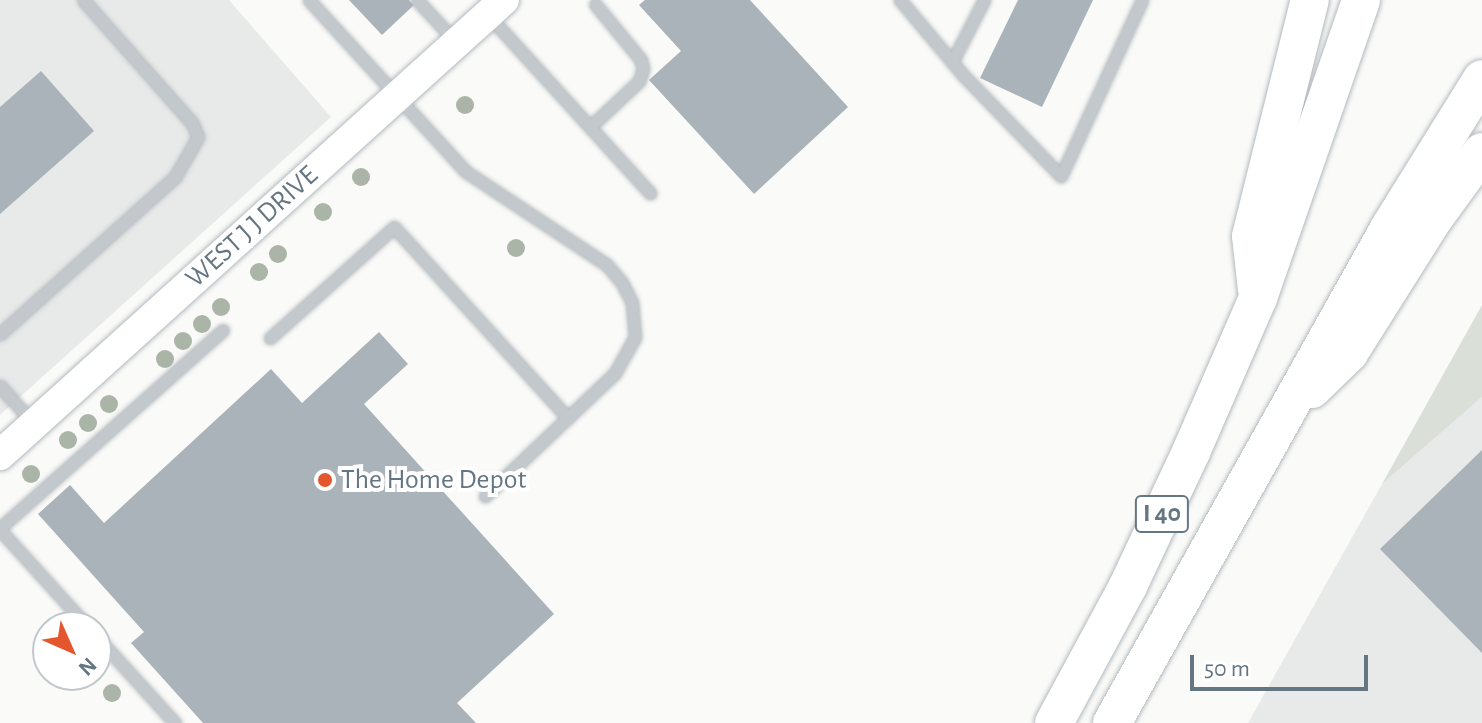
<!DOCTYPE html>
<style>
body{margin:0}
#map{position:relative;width:1482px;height:723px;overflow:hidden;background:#fafaf8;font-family:"Alegreya Sans",sans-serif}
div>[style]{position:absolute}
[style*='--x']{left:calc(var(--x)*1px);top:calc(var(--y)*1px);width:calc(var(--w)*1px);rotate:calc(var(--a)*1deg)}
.built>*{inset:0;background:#e8e9e9}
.green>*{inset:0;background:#dadfd7}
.building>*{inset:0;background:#aab3b9}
.roads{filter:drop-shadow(0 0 2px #b3babf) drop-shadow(0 0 2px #b3babf)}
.lane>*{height:11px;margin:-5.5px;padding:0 5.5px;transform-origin:5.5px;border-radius:5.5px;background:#c3c8cc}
.secondary>*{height:30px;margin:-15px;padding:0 15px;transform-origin:15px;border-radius:15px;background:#fff}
.highway>*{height:38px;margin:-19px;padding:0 19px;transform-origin:19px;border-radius:19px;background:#fff}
.trees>*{width:18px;height:18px;margin:-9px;border-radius:50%;background:#aab4a7}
.dots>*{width:22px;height:22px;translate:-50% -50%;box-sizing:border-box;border:4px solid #fff;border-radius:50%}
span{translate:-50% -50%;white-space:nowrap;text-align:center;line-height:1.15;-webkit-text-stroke:8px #fff;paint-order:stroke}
.shield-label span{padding:2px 6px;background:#fff;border:2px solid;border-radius:6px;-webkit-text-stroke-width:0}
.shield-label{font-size:26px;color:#657683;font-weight:700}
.street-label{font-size:28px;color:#657683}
.poi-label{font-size:28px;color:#657683}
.left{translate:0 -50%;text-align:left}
.north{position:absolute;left:32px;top:611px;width:80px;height:80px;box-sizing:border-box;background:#fff;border:2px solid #c1c8cd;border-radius:50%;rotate:135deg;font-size:22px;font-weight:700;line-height:32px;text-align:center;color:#657683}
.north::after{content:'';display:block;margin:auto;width:28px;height:36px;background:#e4572e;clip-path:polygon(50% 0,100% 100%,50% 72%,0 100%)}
.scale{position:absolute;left:1190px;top:655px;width:178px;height:36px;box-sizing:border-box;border:4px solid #657683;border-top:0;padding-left:10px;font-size:24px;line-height:28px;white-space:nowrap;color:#657683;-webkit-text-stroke:6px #fff;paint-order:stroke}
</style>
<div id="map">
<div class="built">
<i style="clip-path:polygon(0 0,229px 0,331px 117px,0 415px)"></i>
<i style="clip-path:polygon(1482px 397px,1482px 723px,1248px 723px,1382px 484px)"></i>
</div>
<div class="green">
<i style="clip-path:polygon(1482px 305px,1482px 397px,1382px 484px)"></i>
</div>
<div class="building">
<i style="clip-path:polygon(349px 0,409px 0,414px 5px,382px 35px)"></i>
<i style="clip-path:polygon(645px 0,750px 0,848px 107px,754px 194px,649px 80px,681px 51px,639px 5px)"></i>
<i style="clip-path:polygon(1018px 0,1093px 0,1042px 107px,980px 78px)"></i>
<i style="clip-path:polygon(41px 71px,94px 131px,0 214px,0 107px)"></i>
<i style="clip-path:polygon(379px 332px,408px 364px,364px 404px,554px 614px,457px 703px,476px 723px,203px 723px,131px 643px,144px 632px,38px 514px,70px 485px,104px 523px,271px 369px,302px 403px)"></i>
<i style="clip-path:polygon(1482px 450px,1482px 653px,1380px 549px)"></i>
</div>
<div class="roads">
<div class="lane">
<i style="--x:309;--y:0;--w:231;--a:47.6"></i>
<i style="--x:465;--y:171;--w:170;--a:33.5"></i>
<i style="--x:607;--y:265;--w:23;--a:50"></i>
<i style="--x:622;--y:283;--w:22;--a:63"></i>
<i style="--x:632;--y:303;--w:34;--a:85"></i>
<i style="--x:635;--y:337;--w:41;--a:119.1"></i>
<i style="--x:615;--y:373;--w:179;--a:136.6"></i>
<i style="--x:417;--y:0;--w:56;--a:47.2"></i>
<i style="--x:900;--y:0;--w:99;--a:49.9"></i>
<i style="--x:964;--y:76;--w:139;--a:45.9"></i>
<i style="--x:1061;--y:176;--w:194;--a:-65.3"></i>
<i style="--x:488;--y:15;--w:241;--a:47.7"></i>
<i style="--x:952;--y:62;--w:70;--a:-62.7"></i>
<i style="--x:590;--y:127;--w:67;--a:-43.2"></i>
<i style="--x:639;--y:81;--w:13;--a:-72"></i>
<i style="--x:643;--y:69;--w:9;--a:-103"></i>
<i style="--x:641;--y:60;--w:72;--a:-129.4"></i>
<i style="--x:0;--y:334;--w:235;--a:-41.9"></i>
<i style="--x:175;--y:177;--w:46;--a:-60.1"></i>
<i style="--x:198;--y:137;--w:15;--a:-113"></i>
<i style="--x:192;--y:123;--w:164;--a:-131.5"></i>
<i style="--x:270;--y:338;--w:166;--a:-41.8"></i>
<i style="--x:394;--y:227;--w:258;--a:47.7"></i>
<i style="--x:0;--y:386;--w:51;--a:48.2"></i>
<i style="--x:0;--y:528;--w:298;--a:-41.6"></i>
<i style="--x:0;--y:530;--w:131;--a:47.8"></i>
<i style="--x:96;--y:636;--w:118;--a:47.8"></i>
</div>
<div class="secondary">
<i style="--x:0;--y:455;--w:679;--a:-42.08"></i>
</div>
<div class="highway">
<i style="--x:1257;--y:290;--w:54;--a:-96.3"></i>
<i style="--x:1251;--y:236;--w:243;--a:-76"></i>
<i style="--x:1312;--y:389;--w:52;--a:-44.2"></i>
<i style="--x:1349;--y:353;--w:156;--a:-57.8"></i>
<i style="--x:1432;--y:221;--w:85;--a:-54.1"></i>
<i style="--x:1054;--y:723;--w:156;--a:-61.6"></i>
<i style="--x:1128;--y:586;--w:148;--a:-64.8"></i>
<i style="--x:1191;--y:452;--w:168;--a:-66.5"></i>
<i style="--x:1258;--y:298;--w:315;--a:-70.9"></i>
<i style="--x:1112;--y:723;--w:569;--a:-60.73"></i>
<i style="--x:1390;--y:227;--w:174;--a:-58.1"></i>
</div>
</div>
<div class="trees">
<i style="left:465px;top:105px"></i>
<i style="left:361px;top:177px"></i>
<i style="left:323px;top:212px"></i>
<i style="left:516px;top:248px"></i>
<i style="left:278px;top:254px"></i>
<i style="left:259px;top:272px"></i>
<i style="left:221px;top:307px"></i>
<i style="left:202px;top:324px"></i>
<i style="left:183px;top:341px"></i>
<i style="left:165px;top:359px"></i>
<i style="left:109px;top:404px"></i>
<i style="left:88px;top:423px"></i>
<i style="left:68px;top:440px"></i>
<i style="left:31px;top:474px"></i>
<i style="left:112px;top:693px"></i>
</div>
<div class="dots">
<i style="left:325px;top:480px;background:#e4572e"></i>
</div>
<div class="shield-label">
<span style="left:1162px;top:514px">I 40</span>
</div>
<div class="street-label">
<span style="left:252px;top:227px;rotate:-42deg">WEST J J DRIVE</span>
</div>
<div class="poi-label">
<span class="left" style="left:341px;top:480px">The Home Depot</span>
</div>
<div class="north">N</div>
<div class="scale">50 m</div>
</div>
